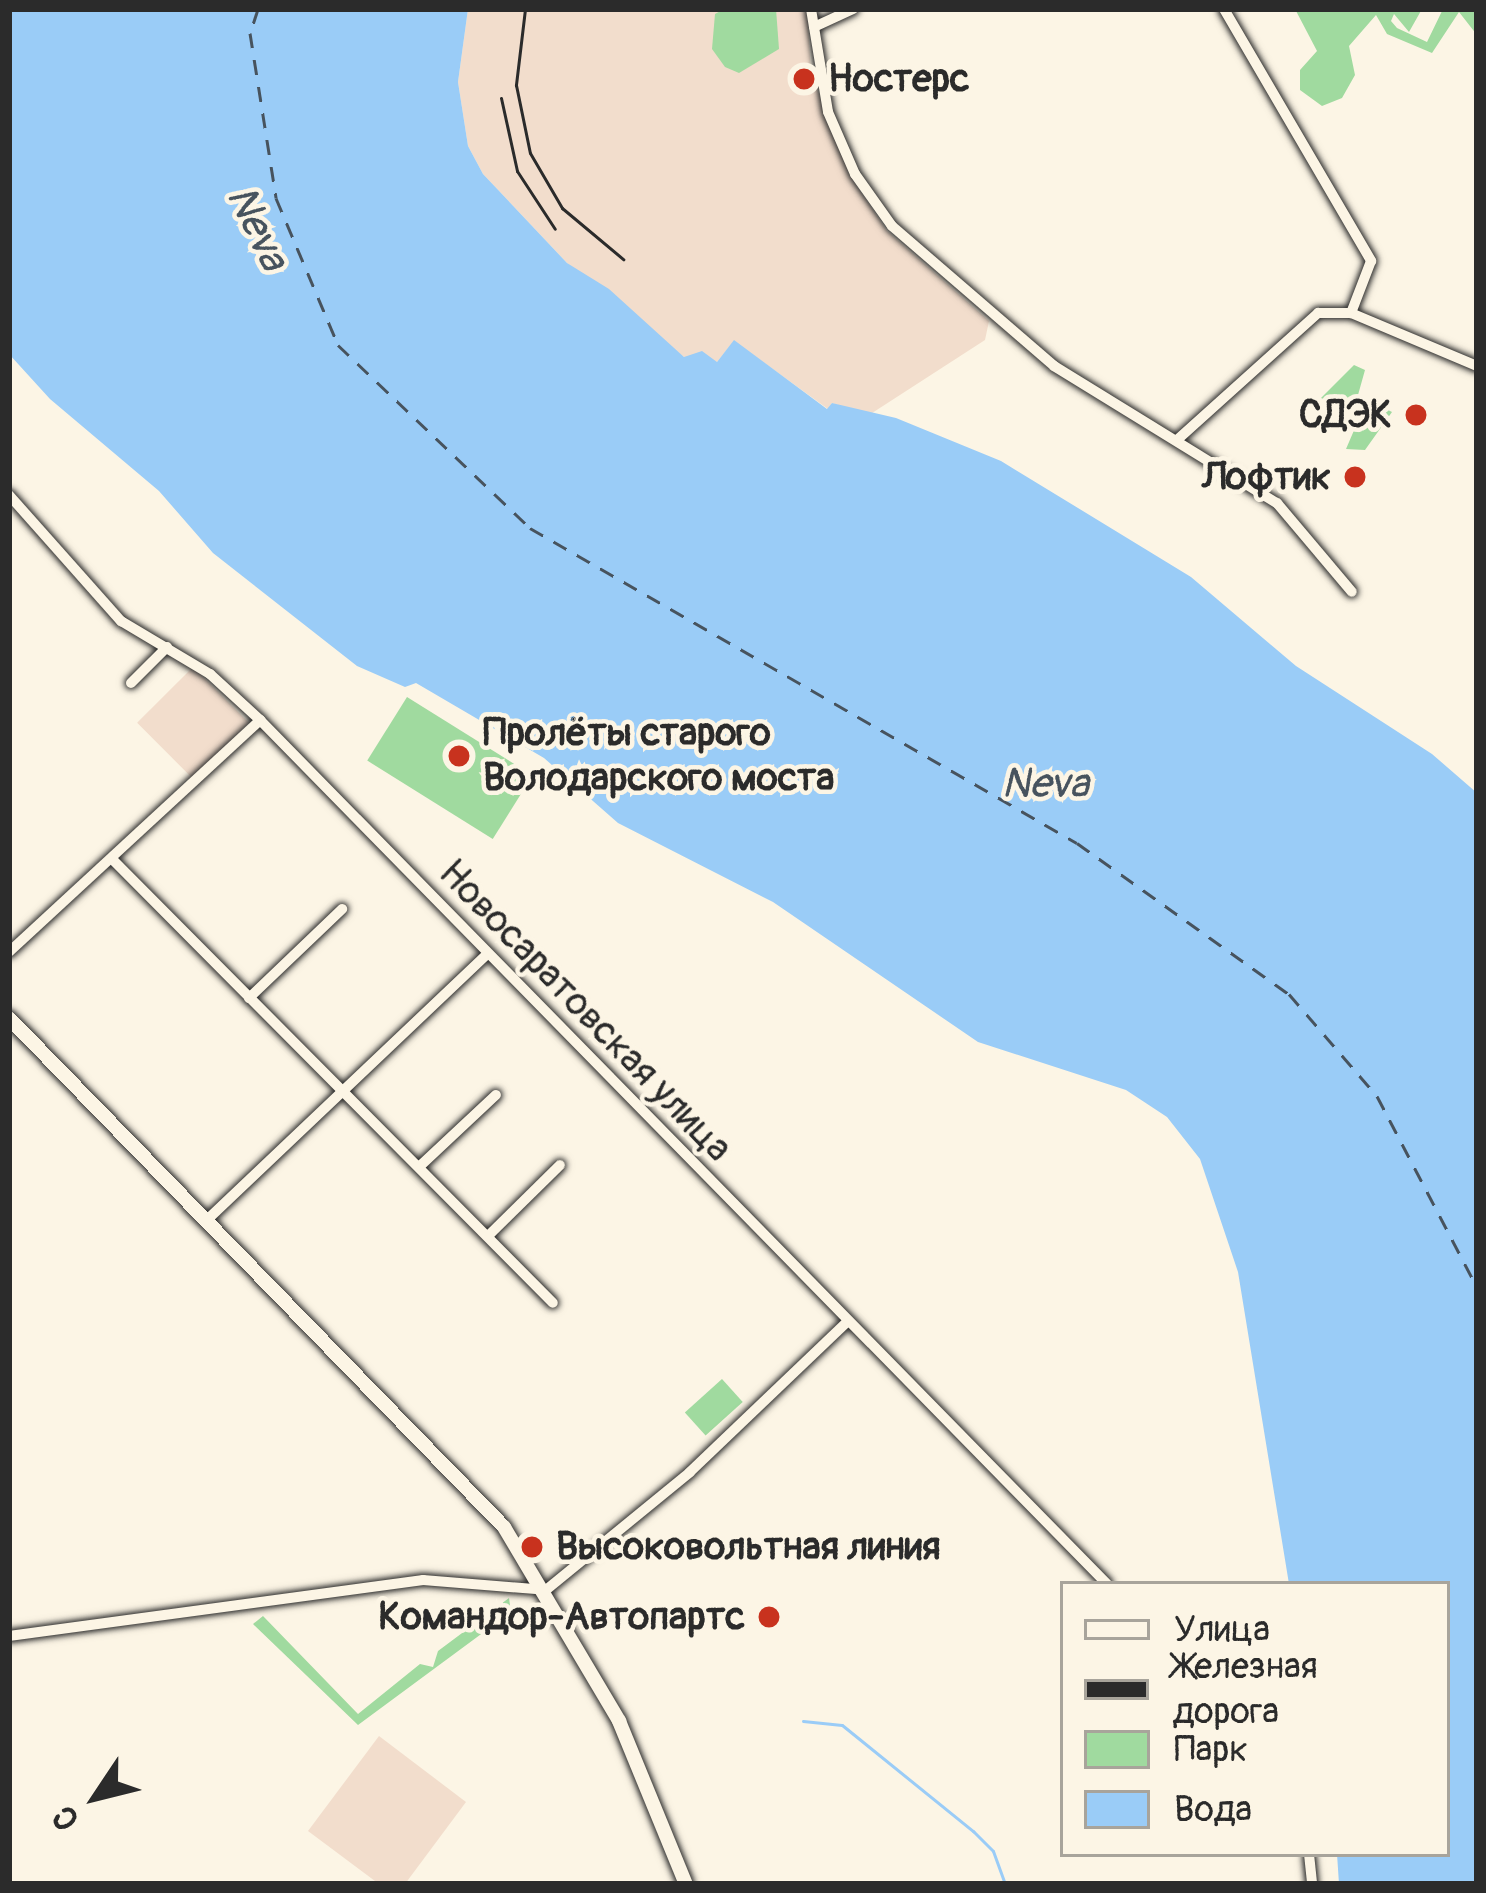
<!DOCTYPE html>
<meta charset="utf-8">
<style>
body{margin:0}
#map{position:relative;width:1486px;height:1893px;overflow:hidden;background:#fcf5e5;font-family:Pangolin,sans-serif}
div>[style]{position:absolute}
[style*='--x']{left:calc(var(--x)*1px);top:calc(var(--y)*1px);width:calc(var(--w)*1px);rotate:calc(var(--a)*1deg)}
.built>*{inset:0;background:#f2ddcc;transform-origin:0 0}
.green>*{inset:0;background:#a0da9f;transform-origin:0 0}
.water>*{inset:0;background:#9accf7}
.stream>*{height:3px;margin:-1.5px;padding:0 1.5px;transform-origin:1.5px;border-radius:1.5px;background:#9accf7}
.ferry>*{height:3px;margin-top:-1.5px;transform-origin:0;background:repeating-linear-gradient(90deg,#47535e 0 15px,transparent 0 27px)}
.roads{filter:drop-shadow(0 0 3px #2b2b2b) drop-shadow(0 0 3px #2b2b2b)}
.street>*{height:10px;margin:-5px;padding:0 5px;transform-origin:5px;border-radius:5px;background:#fcf5e5}
.secondary>*{height:14px;margin:-7px;padding:0 7px;transform-origin:7px;border-radius:7px;background:#fcf5e5}
.rail>*{height:3px;margin:-1.5px;padding:0 1.5px;transform-origin:1.5px;border-radius:1.5px;background:#2b2b2b}
.dots>*{width:33px;height:33px;translate:-50% -50%;box-sizing:border-box;border:6px solid #fcf5e5;border-radius:50%}
span{translate:-50% -50%;white-space:nowrap;text-align:center;line-height:1.15;-webkit-text-stroke:9px #fcf5e5;paint-order:stroke}
.poi-label{font-size:39px;color:#2b2b2b;font-weight:700}
.left{translate:0 -50%;text-align:left}
.right{translate:-100% -50%;text-align:right}
.street-label{font-size:39px;color:#2b2b2b}
.water-label{font-size:42px;color:#47535e;font-style:italic}
.frame{position:absolute;inset:0;border:12px solid #2b2b2b;pointer-events:none}
.legend{position:absolute;left:1060px;top:1581px;width:390px;height:276px;box-sizing:border-box;background:#fcf5e5;border:3px solid #a8a49b;margin:0;padding:15px 21px;list-style:none;font-size:36px;color:#2b2b2b}
.legend li{display:flex;align-items:center;gap:24px;height:60px}
.legend b{width:60px;border:3px solid #a8a49b}
.north{position:absolute;left:36px;top:1737px;width:120px;height:120px;-webkit-text-stroke:9px #fcf5e5;paint-order:stroke;rotate:235deg;font-size:33px;font-weight:700;line-height:48px;text-align:center;color:#2b2b2b}
.north::after{content:'';display:block;margin:auto;width:42px;height:54px;background:#2b2b2b;clip-path:polygon(50% 0,100% 100%,50% 72%,0 100%)}
</style>
<div id="map">
<div class="built">
<i style="clip-path:polygon(468px 9px,807px 9px,811px 73px,850px 176px,887px 231px,989px 321px,985px 340px,869px 415px,832px 403px,828px 409px,734px 341px,717px 362px,684px 357px,567px 263px,483px 174px,468px 146px,458px 82px)"></i>
<i style="left:193px;top:667px;width:79px;height:79px;rotate:45deg"></i>
<i style="clip-path:polygon(379px 1736px,466px 1802px,405px 1884px,379px 1884px,308px 1831px)"></i>
</div>
<div class="green">
<i style="clip-path:polygon(724px 9px,776px 9px,779px 49px,739px 73px,725px 67px,712px 49px,715px 14px)"></i>
<i style="clip-path:polygon(1295px 9px,1422px 9px,1409px 32px,1394px 14px,1391px 21px,1397px 28px,1427px 42px,1443px 9px,1477px 9px,1477px 35px,1459px 12px,1432px 53px,1387px 34px,1376px 15px,1349px 46px,1355px 75px,1342px 98px,1322px 106px,1300px 90px,1300px 70px,1317px 51px)"></i>
<i style="clip-path:polygon(1354px 365px,1365px 370px,1358px 395px,1392px 412px,1365px 450px,1346px 449px,1361px 414px,1321px 398px)"></i>
<i style="left:407px;top:697px;width:148px;height:75px;rotate:32deg"></i>
<i style="left:722px;top:1379px;width:31px;height:50px;rotate:48deg"></i>
<i style="clip-path:polygon(509px 1598px,511px 1612px,358px 1725px,253px 1624px,263px 1616px,358px 1714px,420px 1664px,433px 1667px,438px 1651px)"></i>
</div>
<div class="water">
<i style="clip-path:polygon(9px 9px,468px 9px,458px 82px,468px 146px,483px 174px,567px 263px,609px 289px,684px 357px,702px 351px,717px 362px,734px 340px,827px 409px,832px 403px,896px 418px,1001px 461px,1191px 577px,1296px 666px,1432px 754px,1477px 793px,1477px 1884px,1339px 1884px,1337px 1854px,1447px 1854px,1447px 1584px,1289px 1584px,1238px 1272px,1200px 1159px,1167px 1117px,1126px 1090px,978px 1042px,773px 902px,618px 823px,544px 758px,416px 683px,405px 687px,357px 666px,213px 553px,159px 491px,50px 399px,9px 354px)"></i>
</div>
<div class="stream">
<i style="--x:803;--y:1721;--w:39;--a:6"></i>
<i style="--x:842;--y:1725;--w:169;--a:39"></i>
<i style="--x:973;--y:1831;--w:28;--a:45"></i>
<i style="--x:993;--y:1851;--w:35;--a:70"></i>
</div>
<div class="ferry">
<i style="--x:258;--y:9;--w:25;--a:108"></i>
<i style="--x:250;--y:33;--w:167;--a:81"></i>
<i style="--x:276;--y:198;--w:160;--a:67.1"></i>
<i style="--x:338;--y:345;--w:265;--a:43.6"></i>
<i style="--x:530;--y:528;--w:631;--a:29.94"></i>
<i style="--x:1077;--y:843;--w:260;--a:35.5"></i>
<i style="--x:1289;--y:994;--w:135;--a:49.2"></i>
<i style="--x:1377;--y:1096;--w:216;--a:62.4"></i>
</div>
<div class="roads">
<div class="street">
<i style="--x:811;--y:9;--w:104;--a:80.6"></i>
<i style="--x:828;--y:112;--w:68;--a:66.5"></i>
<i style="--x:855;--y:174;--w:64;--a:54.6"></i>
<i style="--x:892;--y:226;--w:214;--a:40.8"></i>
<i style="--x:1054;--y:366;--w:262;--a:31.6"></i>
<i style="--x:1277;--y:503;--w:116;--a:49.9"></i>
<i style="--x:1224;--y:9;--w:292;--a:59.7"></i>
<i style="--x:1371;--y:261;--w:56;--a:111"></i>
<i style="--x:814;--y:27;--w:43;--a:-24.8"></i>
<i style="--x:1177;--y:440;--w:190;--a:-42"></i>
<i style="--x:1318;--y:313;--w:33;--a:0"></i>
<i style="--x:1351;--y:313;--w:137;--a:22.8"></i>
<i style="--x:9;--y:495;--w:169;--a:48.4"></i>
<i style="--x:121;--y:621;--w:104;--a:30.8"></i>
<i style="--x:210;--y:674;--w:68;--a:42.6"></i>
<i style="--x:260;--y:720;--w:1210;--a:45.57"></i>
<i style="--x:131;--y:683;--w:51;--a:-45"></i>
<i style="--x:113;--y:860;--w:624;--a:45.19"></i>
<i style="--x:9;--y:952;--w:342;--a:-42.7"></i>
<i style="--x:249;--y:998;--w:129;--a:-43.7"></i>
<i style="--x:420;--y:1166;--w:104;--a:-43.1"></i>
<i style="--x:209;--y:1218;--w:383;--a:-43.5"></i>
<i style="--x:488;--y:1236;--w:101;--a:-44.6"></i>
<i style="--x:9;--y:1636;--w:418;--a:-7.7"></i>
<i style="--x:423;--y:1580;--w:123;--a:4.6"></i>
<i style="--x:546;--y:1590;--w:186;--a:-39.3"></i>
<i style="--x:690;--y:1472;--w:217;--a:-43.7"></i>
<i style="--x:1309;--y:1854;--w:30;--a:84"></i>
</div>
<div class="secondary">
<i style="--x:9;--y:1018;--w:710;--a:45.8"></i>
<i style="--x:504;--y:1527;--w:226;--a:59.3"></i>
<i style="--x:619;--y:1721;--w:176;--a:67.7"></i>
</div>
</div>
<div class="rail">
<i style="--x:525;--y:9;--w:77;--a:96.8"></i>
<i style="--x:516;--y:85;--w:69;--a:78.4"></i>
<i style="--x:530;--y:153;--w:64;--a:59.8"></i>
<i style="--x:562;--y:208;--w:80;--a:39.9"></i>
<i style="--x:501;--y:98;--w:75;--a:77.6"></i>
<i style="--x:517;--y:171;--w:69;--a:56.8"></i>
</div>
<div class="dots">
<i style="left:804px;top:79px;background:#c8321e"></i>
<i style="left:1416px;top:415px;background:#c8321e"></i>
<i style="left:1355px;top:477px;background:#c8321e"></i>
<i style="left:459px;top:756px;background:#c8321e"></i>
<i style="left:532px;top:1547px;background:#c8321e"></i>
<i style="left:769px;top:1617px;background:#c8321e"></i>
</div>
<div class="poi-label">
<span class="left" style="left:828px;top:79px">Ностерс</span>
<span class="right" style="left:1392px;top:415px">СДЭК</span>
<span class="right" style="left:1331px;top:477px">Лофтик</span>
<span class="left" style="left:483px;top:756px">Пролёты старого<br>Володарского моста</span>
<span class="left" style="left:556px;top:1547px">Высоковольтная линия</span>
<span class="right" style="left:745px;top:1617px">Командор-Автопартс</span>
</div>
<div class="street-label">
<span style="left:585px;top:1011px;rotate:46deg">Новосаратовская улица</span>
</div>
<div class="water-label">
<span style="left:257px;top:228px;rotate:64deg">Neva</span>
<span style="left:1045px;top:784px">Neva</span>
</div>
<div class="frame"></div>
<ul class="legend">
<li><b style="height:15px;background:#fcf5e5"></b>Улица</li>
<li><b style="height:15px;background:#2b2b2b"></b>Железная дорога</li>
<li><b style="height:33px;background:#a0da9f"></b>Парк</li>
<li><b style="height:33px;background:#9accf7"></b>Вода</li>
</ul>
<div class="north">С</div>
</div>
